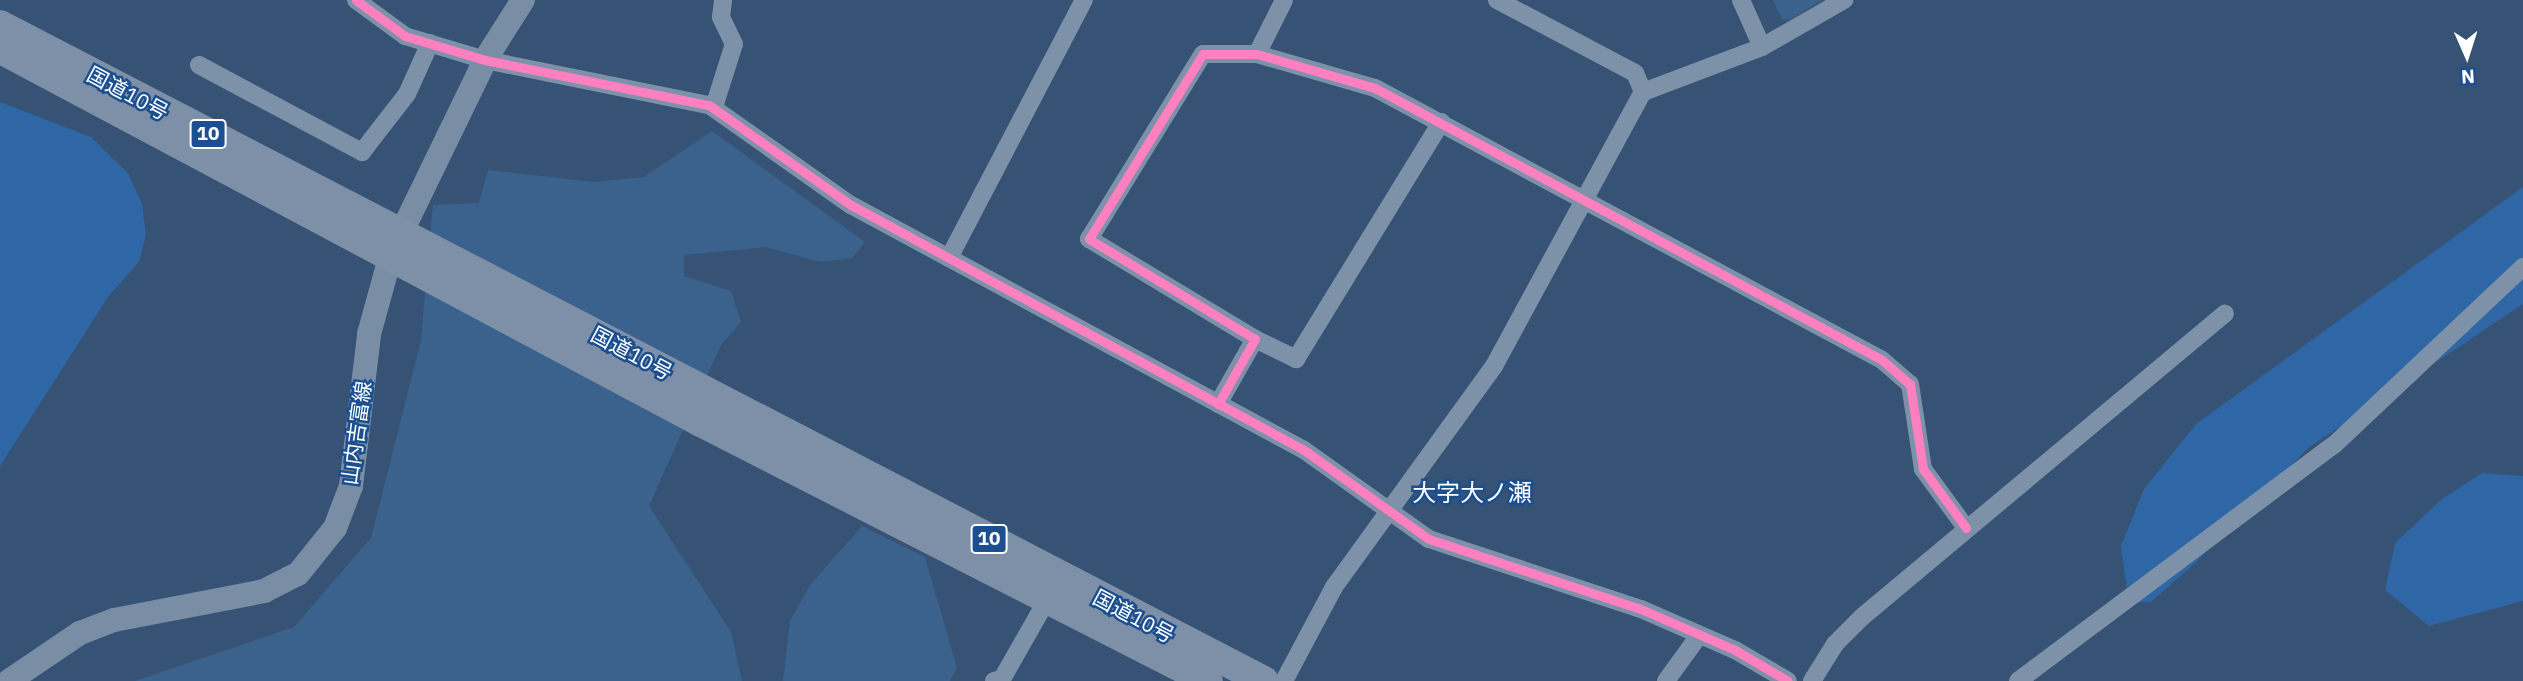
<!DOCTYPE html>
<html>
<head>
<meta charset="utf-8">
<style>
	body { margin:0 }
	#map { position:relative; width:2523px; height:681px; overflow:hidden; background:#365274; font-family:"IBM Plex Sans","Noto Sans JP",sans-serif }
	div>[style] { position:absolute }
	.green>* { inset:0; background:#2f66a5 }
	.water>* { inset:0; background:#3b618d }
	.minor>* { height:18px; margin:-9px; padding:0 9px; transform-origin:9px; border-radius:9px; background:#7d92a8 }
	.secondary>* { height:24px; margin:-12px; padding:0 12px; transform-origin:12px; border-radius:12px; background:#798da4 }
	.trunk>* { height:30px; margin:-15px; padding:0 15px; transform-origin:15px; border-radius:15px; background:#7e90a7 }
	.cycleway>* { height:9px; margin:-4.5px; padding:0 4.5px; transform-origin:4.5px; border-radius:4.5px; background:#ff80c0 }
	span { translate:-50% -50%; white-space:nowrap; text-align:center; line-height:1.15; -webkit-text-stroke:5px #1b4f8f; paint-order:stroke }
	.shield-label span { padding:2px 5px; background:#1b4f8f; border:2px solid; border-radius:5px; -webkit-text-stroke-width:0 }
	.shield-label { font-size:19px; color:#fff; font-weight:700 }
	.street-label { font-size:21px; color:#fff }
	.quarter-label { font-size:24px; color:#fff }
	.north { position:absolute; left:2432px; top:21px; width:70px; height:70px; -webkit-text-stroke:5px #1b4f8f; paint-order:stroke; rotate:177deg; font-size:19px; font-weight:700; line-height:28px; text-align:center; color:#fff }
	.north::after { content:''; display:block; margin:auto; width:24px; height:32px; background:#fff; clip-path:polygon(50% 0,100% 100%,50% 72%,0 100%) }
</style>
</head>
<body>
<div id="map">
	<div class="green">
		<i style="clip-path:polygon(0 102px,91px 137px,128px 173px,142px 204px,146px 235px,139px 262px,108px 297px,0 466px)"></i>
		<i style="clip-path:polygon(2523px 187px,2523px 304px,2308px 448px,2194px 564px,2151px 602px,2135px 602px,2127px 590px,2121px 546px,2144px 489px,2196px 424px)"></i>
		<i style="clip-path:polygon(2482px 473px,2523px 476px,2523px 601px,2429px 626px,2385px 590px,2395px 543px,2442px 499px)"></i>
	</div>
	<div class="water">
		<i style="clip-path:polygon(1773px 0,1822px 0,1790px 20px,1782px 19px)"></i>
		<i style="clip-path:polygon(712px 131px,865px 242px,852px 258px,820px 262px,766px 247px,684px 255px,684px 276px,731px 291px,741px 322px,721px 345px,649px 506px,731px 632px,742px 681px,135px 681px,294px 627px,371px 538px,421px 340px,433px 205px,479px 203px,488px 170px,594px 182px,644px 177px)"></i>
		<i style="clip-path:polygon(862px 526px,925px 557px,957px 668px,950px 681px,783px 681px,790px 621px,810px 585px)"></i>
	</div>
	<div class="minor">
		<i style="left:356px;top:0;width:61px;rotate:36.3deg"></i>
		<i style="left:405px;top:36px;width:84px;rotate:16.7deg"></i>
		<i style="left:485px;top:60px;width:228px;rotate:11.4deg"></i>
		<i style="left:709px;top:105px;width:174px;rotate:35.2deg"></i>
		<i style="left:851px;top:205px;width:515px;rotate:28.41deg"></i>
		<i style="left:1304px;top:450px;width:153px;rotate:35.5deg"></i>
		<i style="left:1429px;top:539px;width:223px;rotate:18.3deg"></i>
		<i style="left:1641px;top:609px;width:103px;rotate:23.6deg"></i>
		<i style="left:1735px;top:650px;width:61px;rotate:30.3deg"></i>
		<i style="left:1497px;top:0;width:156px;rotate:27.9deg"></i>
		<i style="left:1635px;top:73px;width:21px;rotate:67deg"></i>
		<i style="left:1741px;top:0;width:51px;rotate:65.9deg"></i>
		<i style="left:1257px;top:54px;width:60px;rotate:-63.4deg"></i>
		<i style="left:199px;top:65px;width:185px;rotate:28.1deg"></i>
		<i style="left:362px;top:152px;width:73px;rotate:-52.2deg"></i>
		<i style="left:407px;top:94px;width:56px;rotate:-65.7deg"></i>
		<i style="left:714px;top:107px;width:66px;rotate:-72.4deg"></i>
		<i style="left:734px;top:44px;width:30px;rotate:-116deg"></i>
		<i style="left:721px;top:17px;width:17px;rotate:-83deg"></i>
		<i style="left:949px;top:258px;width:291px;rotate:-62.4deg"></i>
		<i style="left:1255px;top:339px;width:46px;rotate:26deg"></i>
		<i style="left:1296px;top:359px;width:278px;rotate:-58.5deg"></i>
		<i style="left:1218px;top:404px;width:75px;rotate:-60.4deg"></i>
		<i style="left:1255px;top:339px;width:194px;rotate:-148.9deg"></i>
		<i style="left:1089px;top:239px;width:217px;rotate:-58.4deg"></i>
		<i style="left:1203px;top:54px;width:54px"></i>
		<i style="left:1257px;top:54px;width:123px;rotate:16.1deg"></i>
		<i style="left:1375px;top:88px;width:575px;rotate:28.21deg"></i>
		<i style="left:1882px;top:360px;width:37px;rotate:41deg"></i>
		<i style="left:1910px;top:384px;width:86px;rotate:81.3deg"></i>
		<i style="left:1923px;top:469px;width:73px;rotate:53.9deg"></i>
		<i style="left:994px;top:681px;width:8px;rotate:-14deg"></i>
		<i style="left:1002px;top:679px;width:93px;rotate:-60.4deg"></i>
		<i style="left:1284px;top:681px;width:106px;rotate:-62deg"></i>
		<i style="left:1334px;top:587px;width:273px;rotate:-54.1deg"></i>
		<i style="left:1494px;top:366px;width:312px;rotate:-61.5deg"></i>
		<i style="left:1643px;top:92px;width:127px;rotate:-20.7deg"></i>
		<i style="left:1762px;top:47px;width:95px;rotate:-29.8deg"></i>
		<i style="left:1666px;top:681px;width:54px;rotate:-54deg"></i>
		<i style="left:1812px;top:681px;width:44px;rotate:-58.1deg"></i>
		<i style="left:1835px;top:644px;width:38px;rotate:-45deg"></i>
		<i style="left:1862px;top:617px;width:473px;rotate:-39.9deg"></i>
		<i style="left:2018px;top:681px;width:394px;rotate:-36.8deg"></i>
		<i style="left:2334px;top:445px;width:260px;rotate:-43.3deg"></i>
	</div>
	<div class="secondary">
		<i style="left:9px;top:681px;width:86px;rotate:-34.1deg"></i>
		<i style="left:80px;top:633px;width:36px;rotate:-21deg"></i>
		<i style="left:114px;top:620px;width:153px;rotate:-10.9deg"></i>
		<i style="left:264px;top:591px;width:38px;rotate:-27deg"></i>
		<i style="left:298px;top:574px;width:59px;rotate:-51.2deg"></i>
		<i style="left:335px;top:528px;width:45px;rotate:-69.1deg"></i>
		<i style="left:351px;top:486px;width:153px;rotate:-83.2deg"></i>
		<i style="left:369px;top:334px;width:83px;rotate:-74.6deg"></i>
		<i style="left:391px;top:254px;width:216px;rotate:-64.1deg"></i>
		<i style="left:485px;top:60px;width:71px;rotate:-57.7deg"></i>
	</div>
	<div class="trunk">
		<i style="left:0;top:25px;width:1424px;rotate:27.43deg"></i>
		<i style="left:3px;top:50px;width:791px;rotate:28.06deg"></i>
		<i style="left:701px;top:422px;width:569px;rotate:27.06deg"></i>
	</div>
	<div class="cycleway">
		<i style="left:356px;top:0;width:61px;rotate:36.3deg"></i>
		<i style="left:405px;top:36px;width:84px;rotate:16.7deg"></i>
		<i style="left:485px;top:60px;width:228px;rotate:11.4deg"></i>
		<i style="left:709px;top:105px;width:174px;rotate:35.2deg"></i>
		<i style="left:851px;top:205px;width:515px;rotate:28.41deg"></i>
		<i style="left:1304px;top:450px;width:153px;rotate:35.5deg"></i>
		<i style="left:1429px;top:539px;width:223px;rotate:18.3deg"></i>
		<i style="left:1641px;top:609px;width:103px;rotate:23.6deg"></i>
		<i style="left:1735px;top:650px;width:61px;rotate:30.3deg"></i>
		<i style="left:1218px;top:404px;width:75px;rotate:-60.4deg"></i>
		<i style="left:1255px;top:339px;width:194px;rotate:-148.9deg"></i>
		<i style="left:1089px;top:239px;width:217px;rotate:-58.4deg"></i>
		<i style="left:1203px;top:54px;width:54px"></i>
		<i style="left:1257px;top:54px;width:123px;rotate:16.1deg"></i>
		<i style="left:1375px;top:88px;width:575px;rotate:28.21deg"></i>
		<i style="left:1882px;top:360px;width:37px;rotate:41deg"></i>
		<i style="left:1910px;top:384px;width:86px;rotate:81.3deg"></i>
		<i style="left:1923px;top:469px;width:73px;rotate:53.9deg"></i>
	</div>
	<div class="shield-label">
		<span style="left:208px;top:134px">10</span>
		<span style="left:989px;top:539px">10</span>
	</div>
	<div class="street-label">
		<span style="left:128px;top:93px;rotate:28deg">国道10号</span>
		<span style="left:632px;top:353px;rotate:28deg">国道10号</span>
		<span style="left:356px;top:433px;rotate:-82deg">山内吉富線</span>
		<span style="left:1134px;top:616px;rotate:28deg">国道10号</span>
	</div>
	<div class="quarter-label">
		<span style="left:1472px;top:493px">大字大ノ瀬</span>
	</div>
	<div class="north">N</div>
</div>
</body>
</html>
